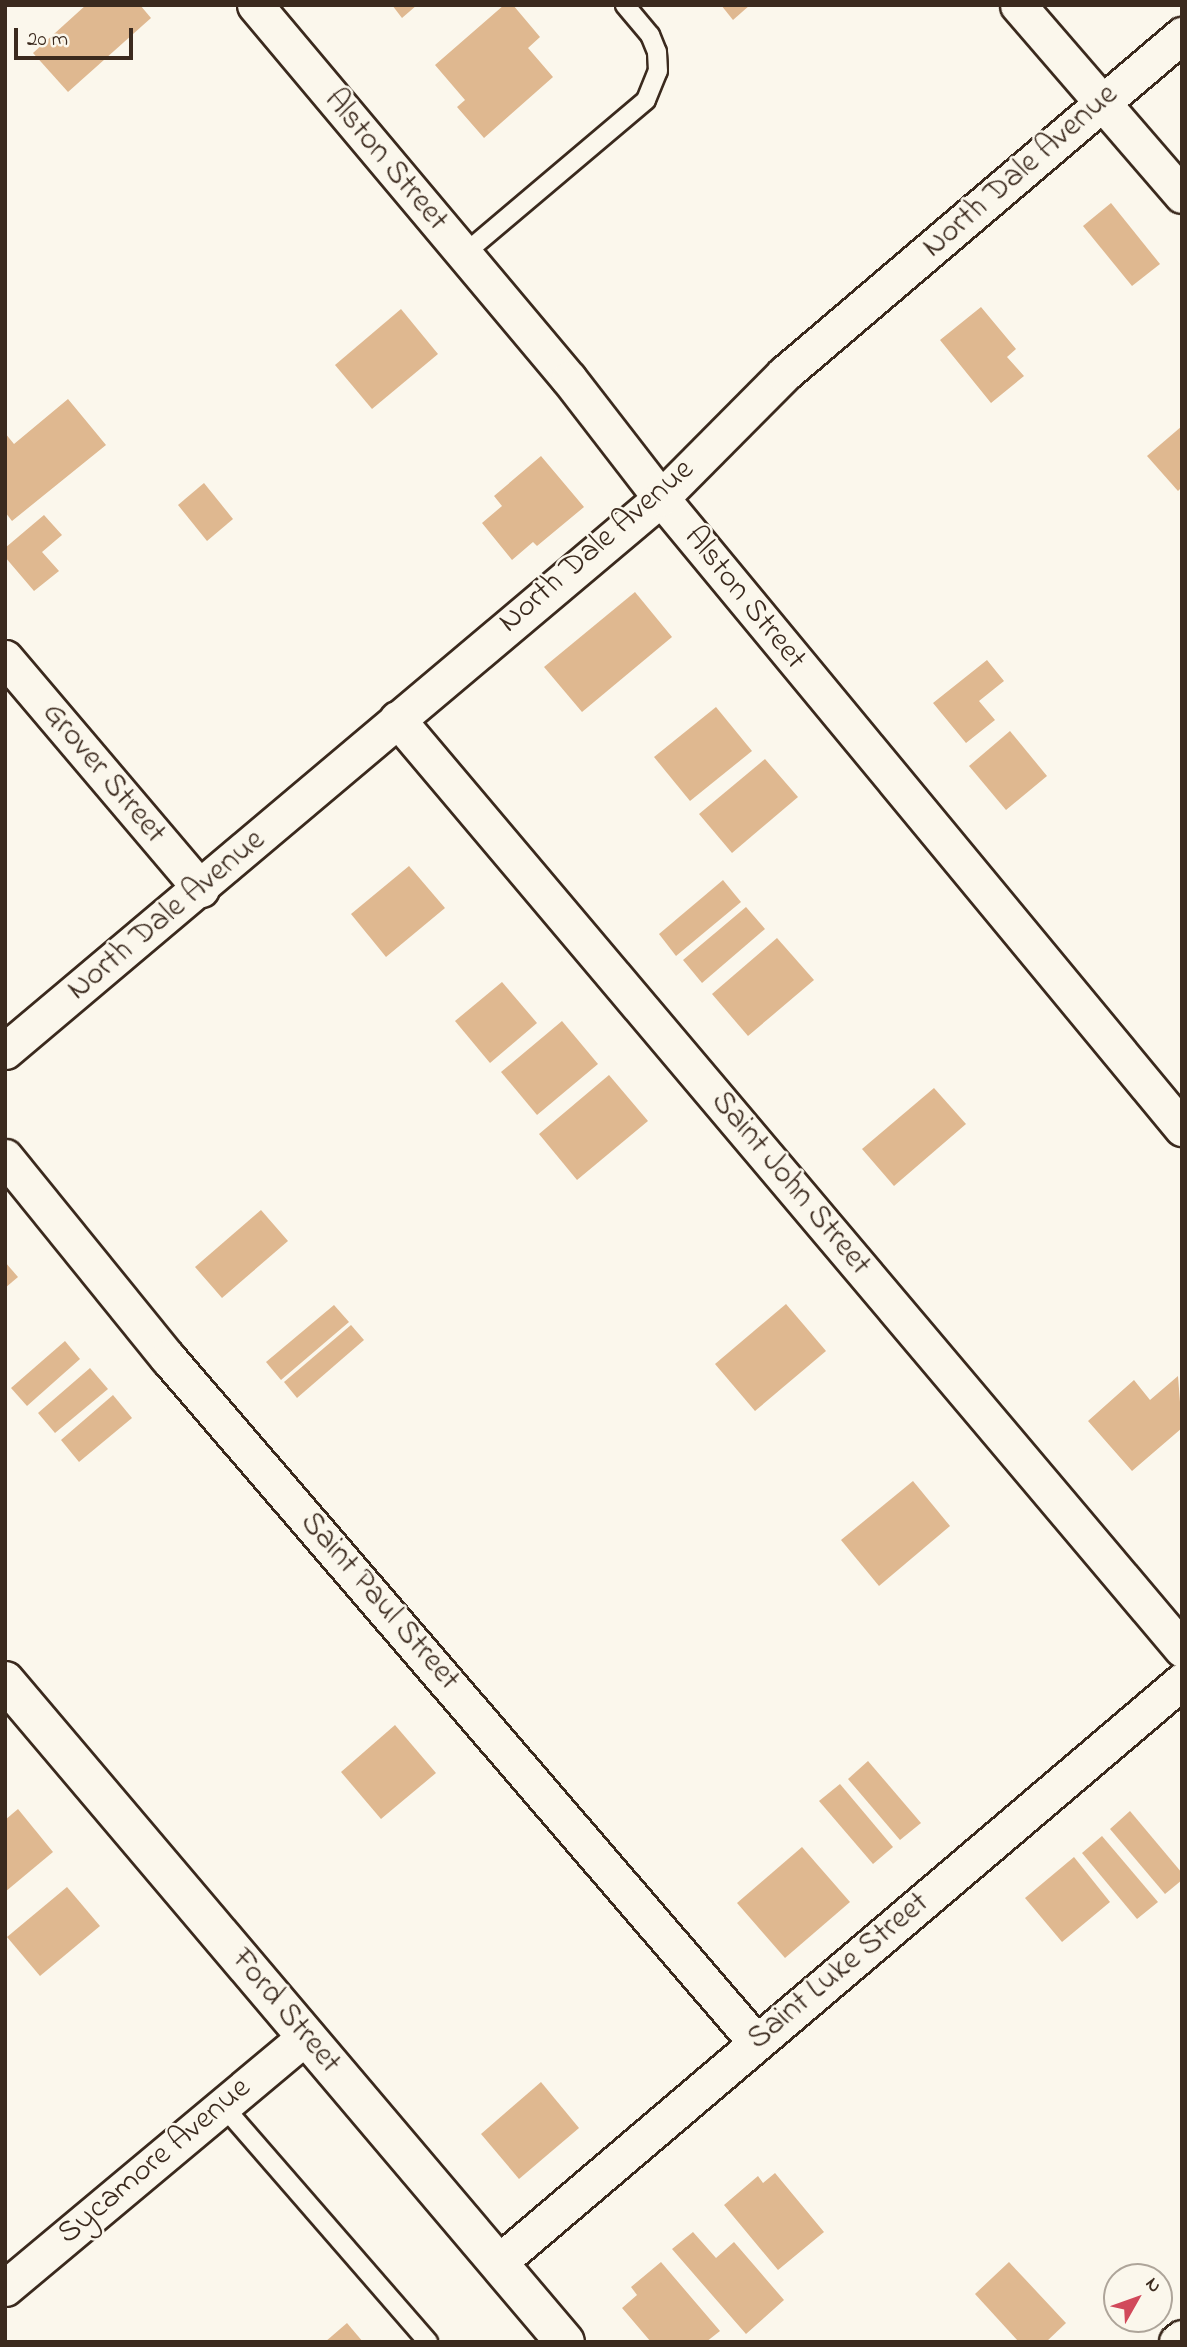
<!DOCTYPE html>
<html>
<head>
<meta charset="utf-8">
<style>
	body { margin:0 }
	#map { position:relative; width:1187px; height:2347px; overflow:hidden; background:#fbf7ec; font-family:"Indie Flower",sans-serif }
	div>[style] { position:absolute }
	.building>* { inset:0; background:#dfb890 }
	.roads { filter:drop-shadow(2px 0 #3b2a1e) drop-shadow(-2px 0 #3b2a1e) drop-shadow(0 2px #3b2a1e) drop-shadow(0 -2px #3b2a1e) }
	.lane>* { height:18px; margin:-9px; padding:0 9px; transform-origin:9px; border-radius:9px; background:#fbf7ec }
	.street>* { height:35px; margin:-17.5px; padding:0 17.5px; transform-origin:17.5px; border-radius:17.5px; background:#fbf7ec }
	.secondary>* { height:38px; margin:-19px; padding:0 19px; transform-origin:19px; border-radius:19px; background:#fbf7ec }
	span { translate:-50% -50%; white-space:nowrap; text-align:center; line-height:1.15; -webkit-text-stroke:5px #fbf7ec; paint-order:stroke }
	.street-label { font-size:32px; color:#3b2a1e }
	.frame { position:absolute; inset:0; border:7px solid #3b2a1e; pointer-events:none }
	.north { position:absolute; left:1103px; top:2263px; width:70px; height:70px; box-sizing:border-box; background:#fbf7ec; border:2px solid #aea59a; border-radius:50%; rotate:50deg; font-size:19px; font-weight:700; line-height:28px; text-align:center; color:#3b2a1e }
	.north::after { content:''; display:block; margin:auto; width:24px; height:32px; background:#d1495b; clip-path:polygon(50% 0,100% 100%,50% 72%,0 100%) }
	.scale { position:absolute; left:14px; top:28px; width:119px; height:32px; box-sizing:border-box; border:4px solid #3b2a1e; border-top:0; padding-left:9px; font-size:21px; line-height:24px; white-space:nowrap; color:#3b2a1e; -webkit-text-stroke:5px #fbf7ec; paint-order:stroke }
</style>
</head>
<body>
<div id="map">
	<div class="building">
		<i style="clip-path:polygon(86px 5px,140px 5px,151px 18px,68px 92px,33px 53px)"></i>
		<i style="clip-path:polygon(392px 5px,417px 5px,402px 18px)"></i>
		<i style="clip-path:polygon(504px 5px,513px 5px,540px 37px,528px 48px,553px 77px,484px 138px,457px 107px,465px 100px,435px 65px)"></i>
		<i style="clip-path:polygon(721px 5px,750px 5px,733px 20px)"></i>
		<i style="clip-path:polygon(1111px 203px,1160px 264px,1132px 286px,1083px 226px)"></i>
		<i style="clip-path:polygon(981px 307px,1016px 349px,1007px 357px,1024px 376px,991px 403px,940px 340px)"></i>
		<i style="clip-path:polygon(401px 309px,438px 354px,372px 409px,335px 365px)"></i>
		<i style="clip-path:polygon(68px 399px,106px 445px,12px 521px,5px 512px,5px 433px,14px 444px)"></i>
		<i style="clip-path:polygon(1182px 426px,1182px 487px,1178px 491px,1147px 456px)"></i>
		<i style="clip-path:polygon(541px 456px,584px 507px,537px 546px,533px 542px,512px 560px,482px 523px,502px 506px,494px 496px)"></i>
		<i style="clip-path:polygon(204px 483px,233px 519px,207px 541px,178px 505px)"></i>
		<i style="clip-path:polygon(44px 515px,62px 535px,42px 552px,59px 571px,34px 591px,5px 557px,5px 548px)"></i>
		<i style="clip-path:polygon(635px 592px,672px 637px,582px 712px,544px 667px)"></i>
		<i style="clip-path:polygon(987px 660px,1004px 681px,979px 701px,995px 720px,966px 743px,933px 703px)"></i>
		<i style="clip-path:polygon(716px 707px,752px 751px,690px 801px,654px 757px)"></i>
		<i style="clip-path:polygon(1010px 731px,1047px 776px,1006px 810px,969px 766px)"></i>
		<i style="clip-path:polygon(765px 759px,798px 797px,732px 853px,699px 814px)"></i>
		<i style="clip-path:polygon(409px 866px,445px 908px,386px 957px,351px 914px)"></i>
		<i style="clip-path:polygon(723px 880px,741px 902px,676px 956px,659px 934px)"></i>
		<i style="clip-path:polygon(746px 907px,765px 929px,702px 983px,683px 960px)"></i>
		<i style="clip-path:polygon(777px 938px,814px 980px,748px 1036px,712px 994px)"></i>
		<i style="clip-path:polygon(502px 982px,537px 1023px,490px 1063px,455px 1021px)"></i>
		<i style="clip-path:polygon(562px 1021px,598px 1064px,537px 1115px,501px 1072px)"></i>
		<i style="clip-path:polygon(609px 1075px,648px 1121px,577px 1180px,539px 1134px)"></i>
		<i style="clip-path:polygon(934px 1088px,966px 1124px,894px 1186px,862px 1149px)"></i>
		<i style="clip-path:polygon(261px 1210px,288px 1241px,222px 1298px,195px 1267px)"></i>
		<i style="clip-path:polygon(5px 1262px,18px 1277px,5px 1288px)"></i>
		<i style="clip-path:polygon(786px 1304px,826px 1351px,755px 1411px,715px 1364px)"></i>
		<i style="clip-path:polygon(334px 1305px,349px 1322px,281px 1380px,266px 1362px)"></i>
		<i style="clip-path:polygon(351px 1325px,364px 1340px,297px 1398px,284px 1382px)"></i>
		<i style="clip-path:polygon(65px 1341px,80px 1359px,27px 1406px,11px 1388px)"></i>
		<i style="clip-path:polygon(90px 1368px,108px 1389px,55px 1433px,38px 1413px)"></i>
		<i style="clip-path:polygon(1178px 1376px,1182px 1428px,1132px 1471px,1088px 1421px,1134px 1380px,1150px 1400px)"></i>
		<i style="clip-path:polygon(113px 1395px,132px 1418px,79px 1462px,61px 1440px)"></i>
		<i style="clip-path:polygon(913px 1481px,950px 1526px,879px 1586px,841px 1540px)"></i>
		<i style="clip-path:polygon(395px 1725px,436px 1773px,381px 1819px,341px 1772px)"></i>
		<i style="clip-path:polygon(868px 1761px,921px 1823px,900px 1840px,848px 1779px)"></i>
		<i style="clip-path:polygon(840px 1784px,893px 1847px,873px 1864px,819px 1801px)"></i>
		<i style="clip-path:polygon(18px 1809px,53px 1852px,5px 1892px,5px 1820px)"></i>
		<i style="clip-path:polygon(1130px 1811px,1182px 1873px,1182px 1880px,1165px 1894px,1110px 1829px)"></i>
		<i style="clip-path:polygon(1102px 1836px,1158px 1902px,1137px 1919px,1082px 1853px)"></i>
		<i style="clip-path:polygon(802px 1847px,850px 1902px,785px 1958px,737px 1903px)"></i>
		<i style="clip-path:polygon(1074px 1857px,1110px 1902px,1062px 1942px,1025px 1898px)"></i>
		<i style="clip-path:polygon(67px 1887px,100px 1926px,40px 1976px,7px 1937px)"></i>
		<i style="clip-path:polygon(541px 2082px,579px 2128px,519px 2179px,481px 2134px)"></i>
		<i style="clip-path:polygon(775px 2173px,824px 2232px,778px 2270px,724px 2205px,758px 2176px,763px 2183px)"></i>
		<i style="clip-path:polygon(693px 2232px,716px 2258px,734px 2242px,784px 2300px,746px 2334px,672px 2249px)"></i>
		<i style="clip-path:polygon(661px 2262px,720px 2331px,706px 2342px,651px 2342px,622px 2308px,637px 2295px,631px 2287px)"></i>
		<i style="clip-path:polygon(1009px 2262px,1066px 2323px,1046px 2342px,1019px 2342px,975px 2294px)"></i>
		<i style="clip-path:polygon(347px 2323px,363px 2342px,325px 2342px)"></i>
	</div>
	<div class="roads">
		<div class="lane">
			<i style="left:464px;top:254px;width:238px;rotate:-40.2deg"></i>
			<i style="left:646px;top:100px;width:31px;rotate:-68deg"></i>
			<i style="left:658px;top:71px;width:19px;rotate:-93deg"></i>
			<i style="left:657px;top:52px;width:18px;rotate:-112deg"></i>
			<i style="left:650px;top:35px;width:39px;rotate:-130deg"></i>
			<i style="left:223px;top:2106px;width:313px;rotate:49deg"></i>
		</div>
		<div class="street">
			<i style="left:255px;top:5px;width:488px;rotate:50deg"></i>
			<i style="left:569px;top:379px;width:150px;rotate:52.3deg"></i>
			<i style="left:661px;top:498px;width:818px;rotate:50.41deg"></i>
			<i style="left:1018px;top:5px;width:251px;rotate:49.2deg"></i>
			<i style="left:5px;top:658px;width:303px;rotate:49.7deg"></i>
			<i style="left:397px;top:719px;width:1217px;rotate:49.83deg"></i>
			<i style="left:5px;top:1051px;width:858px;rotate:-40.13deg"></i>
			<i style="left:661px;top:498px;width:175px;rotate:-45.2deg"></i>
			<i style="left:784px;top:374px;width:523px;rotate:-40.42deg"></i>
			<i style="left:5px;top:1157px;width:259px;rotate:51deg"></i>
			<i style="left:168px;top:1358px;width:902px;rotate:49.32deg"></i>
			<i style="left:498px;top:2263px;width:898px;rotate:-40.39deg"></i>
			<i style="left:5px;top:2288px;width:393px;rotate:-39.9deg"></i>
			<i style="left:1177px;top:2342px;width:6px;rotate:-39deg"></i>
		</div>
		<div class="secondary">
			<i style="left:5px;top:1681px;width:866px;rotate:49.73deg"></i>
		</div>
	</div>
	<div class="street-label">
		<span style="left:385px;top:161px;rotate:50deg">Alston Street</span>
		<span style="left:1021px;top:172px;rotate:-41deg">North Dale Avenue</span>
		<span style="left:597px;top:547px;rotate:-41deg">North Dale Avenue</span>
		<span style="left:744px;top:599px;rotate:51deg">Alston Street</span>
		<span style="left:103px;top:774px;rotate:50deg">Grover Street</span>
		<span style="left:167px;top:916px;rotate:-40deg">North Dale Avenue</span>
		<span style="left:790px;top:1184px;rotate:50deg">Saint John Street</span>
		<span style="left:379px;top:1602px;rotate:49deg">Saint Paul Street</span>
		<span style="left:839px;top:1972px;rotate:-40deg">Saint Luke Street</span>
		<span style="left:285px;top:2012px;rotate:50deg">Ford Street</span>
		<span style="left:155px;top:2162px;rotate:-40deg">Sycamore Avenue</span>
	</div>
	<div class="frame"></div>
	<div class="north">N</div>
	<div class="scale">20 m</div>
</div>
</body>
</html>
